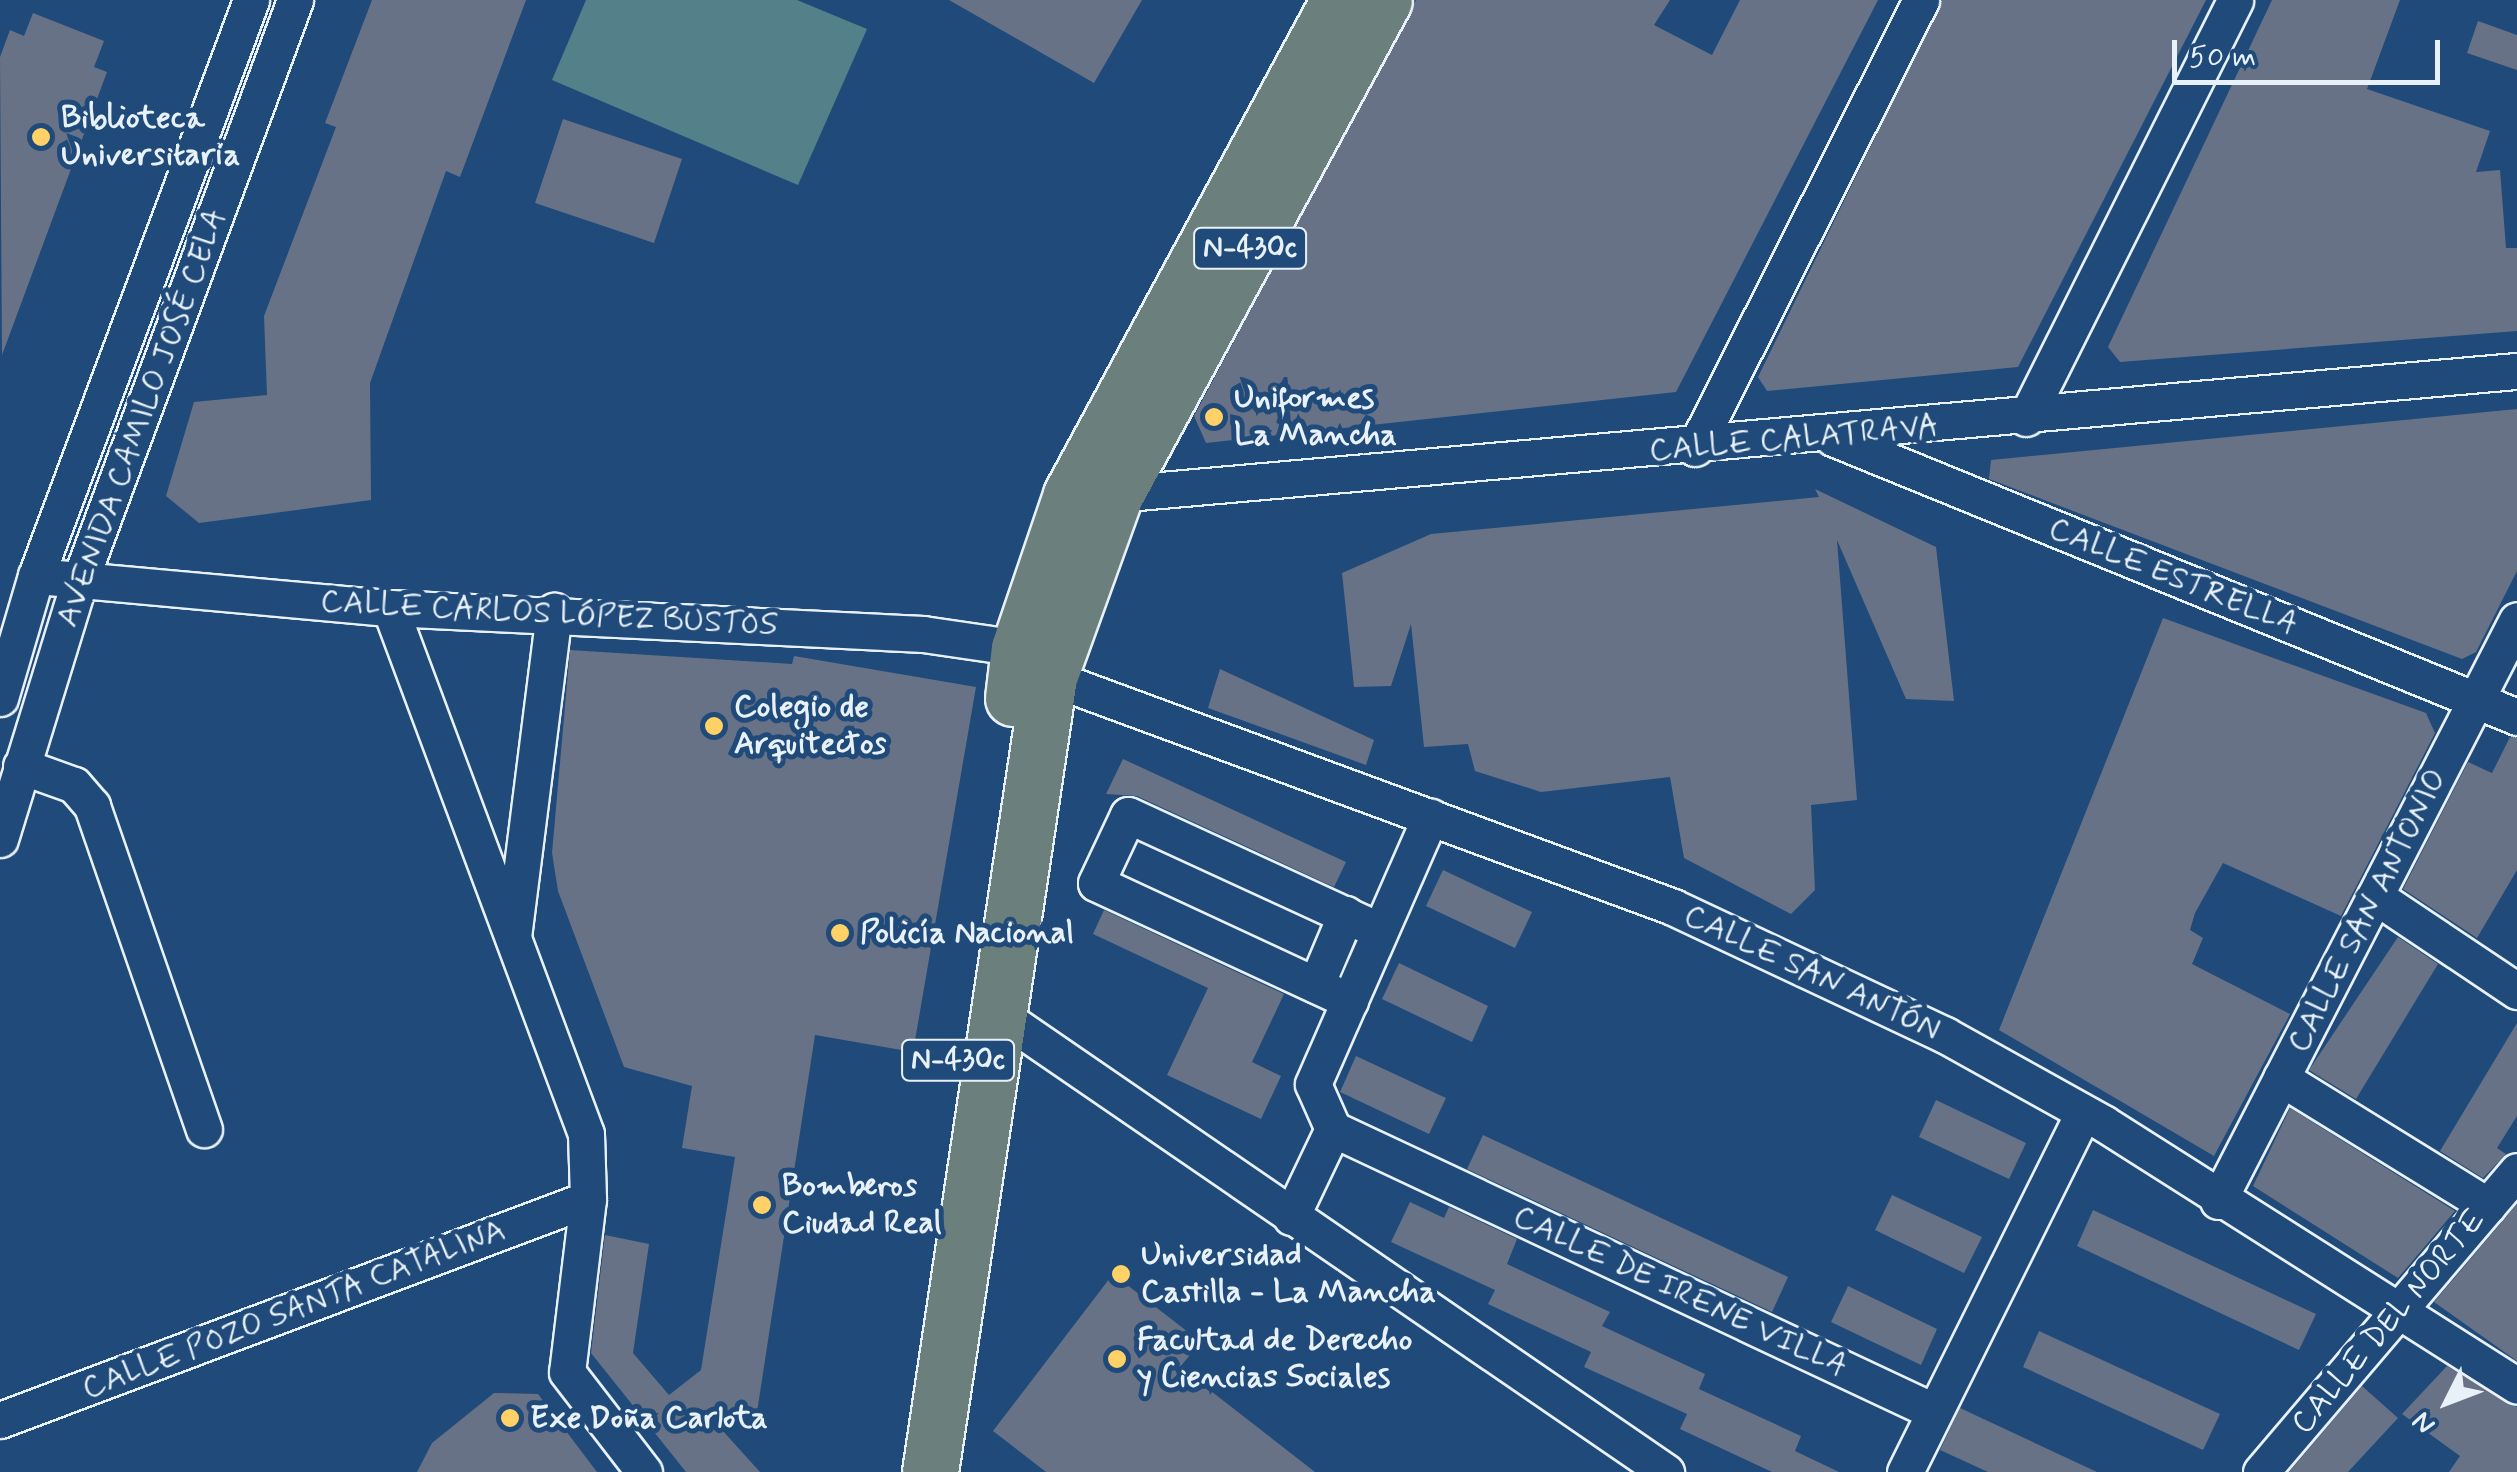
<!DOCTYPE html>
<html>
<head>
<meta charset="utf-8">
<style>
	body { margin:0 }
	#map { position:relative; width:2517px; height:1472px; overflow:hidden; background:#1f4a7a; font-family:Mynerve,sans-serif }
	div>[style] { position:absolute }
	.green>* { inset:0; background:#548189 }
	.building>* { inset:0; background:#677287 }
	.roads { filter:drop-shadow(2px 0 #e8f1f8) drop-shadow(-2px 0 #e8f1f8) drop-shadow(0 2px #e8f1f8) drop-shadow(0 -2px #e8f1f8) }
	.street>* { height:35px; margin:-17.5px; padding:0 17.5px; transform-origin:17.5px; border-radius:17.5px; background:#1f4a7a }
	.highway>* { height:55px; margin:-27.5px; padding:0 27.5px; transform-origin:27.5px; border-radius:27.5px; background:#6b7f7c }
	.dots>* { width:28px; height:28px; translate:-50% -50%; box-sizing:border-box; border:5px solid #1f4a7a; border-radius:50% }
	span { translate:-50% -50%; white-space:nowrap; text-align:center; line-height:1.15; -webkit-text-stroke:10px #1f4a7a; paint-order:stroke }
	.shield-label span { padding:2px 8px; background:#1f4a7a; border:2px solid; border-radius:8px; -webkit-text-stroke-width:0 }
	.shield-label { font-size:30px; color:#e8f1f8; font-weight:700 }
	.poi-label { font-size:32px; color:#e8f1f8; font-weight:700 }
	.left { translate:0 -50%; text-align:left }
	.street-label { font-size:32px; color:#e8f1f8 }
	.north { position:absolute; left:2397px; top:1352px; width:100px; height:100px; -webkit-text-stroke:8px #1f4a7a; paint-order:stroke; rotate:228deg; font-size:28px; font-weight:700; line-height:40px; text-align:center; color:#e8f1f8 }
	.north::after { content:''; display:block; margin:auto; width:35px; height:45px; background:#e8f1f8; clip-path:polygon(50% 0,100% 100%,50% 72%,0 100%) }
	.scale { position:absolute; left:2172px; top:40px; width:268px; height:45px; box-sizing:border-box; border:5px solid #e8f1f8; border-top:0; padding-left:12px; font-size:30px; line-height:35px; white-space:nowrap; color:#e8f1f8; -webkit-text-stroke:8px #1f4a7a; paint-order:stroke }
</style>
</head>
<body>
<div id="map">
	<div class="green">
		<i style="clip-path:polygon(586px 0,797px 0,867px 29px,798px 185px,552px 80px)"></i>
	</div>
	<div class="building">
		<i style="clip-path:polygon(372px 0,526px 0,460px 177px,446px 171px,370px 383px,371px 500px,199px 523px,166px 496px,194px 402px,267px 395px,264px 316px,336px 127px,325px 123px)"></i>
		<i style="clip-path:polygon(949px 0,1142px 0,1094px 83px)"></i>
		<i style="clip-path:polygon(1416px 0,1670px 0,1654px 25px,1712px 55px,1740px 0,1878px 0,1676px 392px,1206px 443px,1194px 416px)"></i>
		<i style="clip-path:polygon(1942px 0,2206px 0,2018px 367px,1767px 391px,1758px 377px)"></i>
		<i style="clip-path:polygon(2272px 0,2400px 0,2367px 89px,2490px 131px,2476px 172px,2500px 170px,2506px 248px,2517px 248px,2517px 331px,2120px 362px,2108px 347px)"></i>
		<i style="clip-path:polygon(33px 13px,104px 41px,94px 67px,107px 72px,2px 355px,0 57px,10px 30px,24px 36px)"></i>
		<i style="clip-path:polygon(2478px 21px,2517px 35px,2517px 70px,2467px 53px)"></i>
		<i style="clip-path:polygon(563px 119px,682px 159px,654px 243px,535px 203px)"></i>
		<i style="clip-path:polygon(2517px 409px,2517px 571px,2476px 652px,2462px 659px,1989px 479px,1991px 460px)"></i>
		<i style="clip-path:polygon(1815px 489px,1936px 547px,1954px 701px,1906px 699px,1837px 540px,1857px 800px,1811px 805px,1815px 890px,1791px 914px,1684px 858px,1670px 777px,1541px 792px,1475px 771px,1468px 744px,1424px 747px,1411px 624px,1391px 686px,1354px 687px,1342px 573px,1431px 534px,1819px 497px)"></i>
		<i style="clip-path:polygon(2163px 618px,2426px 713px,2435px 733px,2341px 916px,2223px 863px,2195px 913px,2190px 930px,2203px 938px,2192px 964px,2290px 1014px,2214px 1156px,1999px 1030px)"></i>
		<i style="clip-path:polygon(570px 650px,792px 664px,794px 656px,976px 687px,913px 1052px,815px 1035px,757px 1412px,704px 1410px,760px 1472px,686px 1472px,591px 1353px,605px 1235px,649px 1244px,633px 1353px,669px 1395px,701px 1370px,735px 1157px,682px 1148px,692px 1086px,624px 1067px,558px 891px,552px 853px)"></i>
		<i style="clip-path:polygon(1220px 669px,1374px 740px,1366px 765px,1208px 708px)"></i>
		<i style="clip-path:polygon(2510px 737px,2517px 738px,2517px 870px,2477px 938px,2403px 889px,2468px 762px,2492px 773px)"></i>
		<i style="clip-path:polygon(1123px 759px,1346px 862px,1334px 887px,1137px 796px,1106px 794px)"></i>
		<i style="clip-path:polygon(1443px 870px,1532px 912px,1515px 948px,1426px 906px)"></i>
		<i style="clip-path:polygon(1104px 910px,1284px 994px,1252px 1062px,1281px 1076px,1261px 1119px,1167px 1075px,1208px 988px,1093px 934px)"></i>
		<i style="clip-path:polygon(2398px 937px,2438px 964px,2356px 1099px,2309px 1070px)"></i>
		<i style="clip-path:polygon(1399px 963px,1488px 1006px,1472px 1042px,1382px 999px)"></i>
		<i style="clip-path:polygon(2517px 1023px,2517px 1116px,2497px 1148px,2506px 1154px,2483px 1178px,2440px 1151px)"></i>
		<i style="clip-path:polygon(1356px 1056px,1446px 1098px,1429px 1134px,1340px 1092px)"></i>
		<i style="clip-path:polygon(1936px 1100px,2026px 1143px,2009px 1179px,1919px 1137px)"></i>
		<i style="clip-path:polygon(2290px 1108px,2455px 1211px,2398px 1278px,2253px 1186px)"></i>
		<i style="clip-path:polygon(1483px 1135px,1788px 1277px,1772px 1312px,1467px 1169px)"></i>
		<i style="clip-path:polygon(1892px 1195px,1982px 1237px,1964px 1273px,1875px 1230px)"></i>
		<i style="clip-path:polygon(1410px 1202px,1444px 1218px,1449px 1207px,1517px 1239px,1507px 1264px,1610px 1312px,1602px 1326px,1705px 1374px,1699px 1389px,1801px 1436px,1795px 1451px,1839px 1472px,1772px 1472px,1680px 1429px,1687px 1414px,1584px 1367px,1591px 1352px,1488px 1304px,1495px 1290px,1391px 1242px)"></i>
		<i style="clip-path:polygon(2517px 1204px,2517px 1361px,2434px 1302px)"></i>
		<i style="clip-path:polygon(2093px 1210px,2316px 1314px,2299px 1350px,2077px 1246px)"></i>
		<i style="clip-path:polygon(1113px 1274px,1201px 1342px,1180px 1367px,1315px 1472px,1046px 1472px,993px 1431px)"></i>
		<i style="clip-path:polygon(1848px 1286px,1937px 1329px,1921px 1365px,1831px 1322px)"></i>
		<i style="clip-path:polygon(2039px 1331px,2220px 1414px,2203px 1450px,2023px 1367px)"></i>
		<i style="clip-path:polygon(2447px 1366px,2517px 1407px,2517px 1472px,2449px 1472px,2460px 1456px,2402px 1414px)"></i>
		<i style="clip-path:polygon(2362px 1386px,2398px 1418px,2348px 1472px,2289px 1472px)"></i>
		<i style="clip-path:polygon(494px 1393px,538px 1394px,597px 1472px,417px 1472px,432px 1443px)"></i>
		<i style="clip-path:polygon(1960px 1408px,2097px 1472px,1988px 1472px,1940px 1450px)"></i>
	</div>
	<div class="roads">
		<div class="street">
			<i style="left:2026px;top:418px;width:467px;rotate:-63.4deg"></i>
			<i style="left:1833px;top:438px;width:739px;rotate:22.19deg"></i>
			<i style="left:1695px;top:448px;width:502px;rotate:-63.23deg"></i>
			<i style="left:1104px;top:495px;width:1418px;rotate:-5.02deg"></i>
			<i style="left:36px;top:576px;width:355px;rotate:5.2deg"></i>
			<i style="left:390px;top:608px;width:534px;rotate:2.79deg"></i>
			<i style="left:923px;top:634px;width:97px;rotate:8.3deg"></i>
			<i style="left:1019px;top:648px;width:42px;rotate:44deg"></i>
			<i style="left:1049px;top:677px;width:665px;rotate:20.23deg"></i>
			<i style="left:1673px;top:907px;width:301px;rotate:25.2deg"></i>
			<i style="left:1945px;top:1035px;width:181px;rotate:29.1deg"></i>
			<i style="left:2103px;top:1123px;width:490px;rotate:32.4deg"></i>
			<i style="left:390px;top:608px;width:561px;rotate:69.56deg"></i>
			<i style="left:586px;top:1134px;width:65px;rotate:88.2deg"></i>
			<i style="left:588px;top:1199px;width:174px;rotate:96.9deg"></i>
			<i style="left:567px;top:1372px;width:126px;rotate:52.4deg"></i>
			<i style="left:0;top:698px;width:127px;rotate:-73.6deg"></i>
			<i style="left:36px;top:576px;width:615px;rotate:-69.53deg"></i>
			<i style="left:21px;top:766px;width:56px;rotate:19.7deg"></i>
			<i style="left:74px;top:785px;width:28px;rotate:49deg"></i>
			<i style="left:92px;top:806px;width:342px;rotate:70.9deg"></i>
			<i style="left:0;top:839px;width:268px;rotate:-72.9deg"></i>
			<i style="left:79px;top:583px;width:622px;rotate:-69.67deg"></i>
			<i style="left:2375px;top:896px;width:171px;rotate:33.8deg"></i>
			<i style="left:513px;top:937px;width:329px;rotate:-82.8deg"></i>
			<i style="left:1316px;top:985px;width:77px;rotate:-67.1deg"></i>
			<i style="left:1350px;top:1001px;width:280px;rotate:-155.1deg"></i>
			<i style="left:1096px;top:883px;width:75px;rotate:-64.8deg"></i>
			<i style="left:1128px;top:815px;width:277px;rotate:24.7deg"></i>
			<i style="left:1000px;top:1015px;width:808px;rotate:34.46deg"></i>
			<i style="left:2281px;top:1078px;width:243px;rotate:31.7deg"></i>
			<i style="left:1333px;top:1129px;width:661px;rotate:25.17deg"></i>
			<i style="left:2218px;top:1201px;width:653px;rotate:-62.77deg"></i>
			<i style="left:1291px;top:1217px;width:98px;rotate:-64.5deg"></i>
			<i style="left:1333px;top:1129px;width:49px;rotate:-114deg"></i>
			<i style="left:1313px;top:1084px;width:292px;rotate:-66.3deg"></i>
			<i style="left:0;top:1420px;width:628px;rotate:-20.6deg"></i>
			<i style="left:1905px;top:1472px;width:401px;rotate:-63.6deg"></i>
			<i style="left:2261px;top:1472px;width:395px;rotate:-49.6deg"></i>
		</div>
		<div class="highway">
			<i style="left:1013px;top:698px;width:50px;rotate:-83.2deg"></i>
			<i style="left:1019px;top:648px;width:162px;rotate:-71.2deg"></i>
			<i style="left:1071px;top:495px;width:563px;rotate:-61.57deg"></i>
			<i style="left:930px;top:1472px;width:804px;rotate:-81.49deg"></i>
			<i style="left:1049px;top:677px;width:194px;rotate:-70.1deg"></i>
			<i style="left:1115px;top:495px;width:563px;rotate:-61.48deg"></i>
		</div>
	</div>
	<div class="dots">
		<i style="left:41px;top:137px;background:#ffd166"></i>
		<i style="left:1214px;top:417px;background:#ffd166"></i>
		<i style="left:714px;top:726px;background:#ffd166"></i>
		<i style="left:840px;top:933px;background:#ffd166"></i>
		<i style="left:762px;top:1205px;background:#ffd166"></i>
		<i style="left:1121px;top:1274px;background:#ffd166"></i>
		<i style="left:1117px;top:1359px;background:#ffd166"></i>
		<i style="left:510px;top:1418px;background:#ffd166"></i>
	</div>
	<div class="shield-label">
		<span style="left:1250px;top:248px">N-430c</span>
		<span style="left:958px;top:1060px">N-430c</span>
	</div>
	<div class="poi-label">
		<span class="left" style="left:61px;top:137px">Biblioteca<br>Universitaria</span>
		<span class="left" style="left:1234px;top:417px">Uniformes<br>La Mancha</span>
		<span class="left" style="left:734px;top:726px">Colegio de<br>Arquitectos</span>
		<span class="left" style="left:860px;top:933px">Policía Nacional</span>
		<span class="left" style="left:782px;top:1205px">Bomberos<br>Ciudad Real</span>
		<span class="left" style="left:1141px;top:1274px">Universidad<br>Castilla - La Mancha</span>
		<span class="left" style="left:1137px;top:1359px">Facultad de Derecho<br>y Ciencias Sociales</span>
		<span class="left" style="left:530px;top:1418px">Exe Doña Carlota</span>
	</div>
	<div class="street-label">
		<span style="left:142px;top:418px;rotate:-70deg">AVENIDA CAMILO JOSÉ CELA</span>
		<span style="left:1794px;top:439px;rotate:-5deg">CALLE CALATRAVA</span>
		<span style="left:2173px;top:577px;rotate:22deg">CALLE ESTRELLA</span>
		<span style="left:549px;top:614px;rotate:3deg">CALLE CARLOS LÓPEZ BUSTOS</span>
		<span style="left:2368px;top:911px;rotate:-63deg">CALLE SAN ANTONIO</span>
		<span style="left:1812px;top:973px;rotate:25deg">CALLE SAN ANTÓN</span>
		<span style="left:1680px;top:1292px;rotate:25deg">CALLE DE IRENE VILLA</span>
		<span style="left:294px;top:1310px;rotate:-21deg">CALLE POZO SANTA CATALINA</span>
		<span style="left:2389px;top:1322px;rotate:-50deg">CALLE DEL NORTE</span>
	</div>
	<div class="north">N</div>
	<div class="scale">50 m</div>
</div>
</body>
</html>
